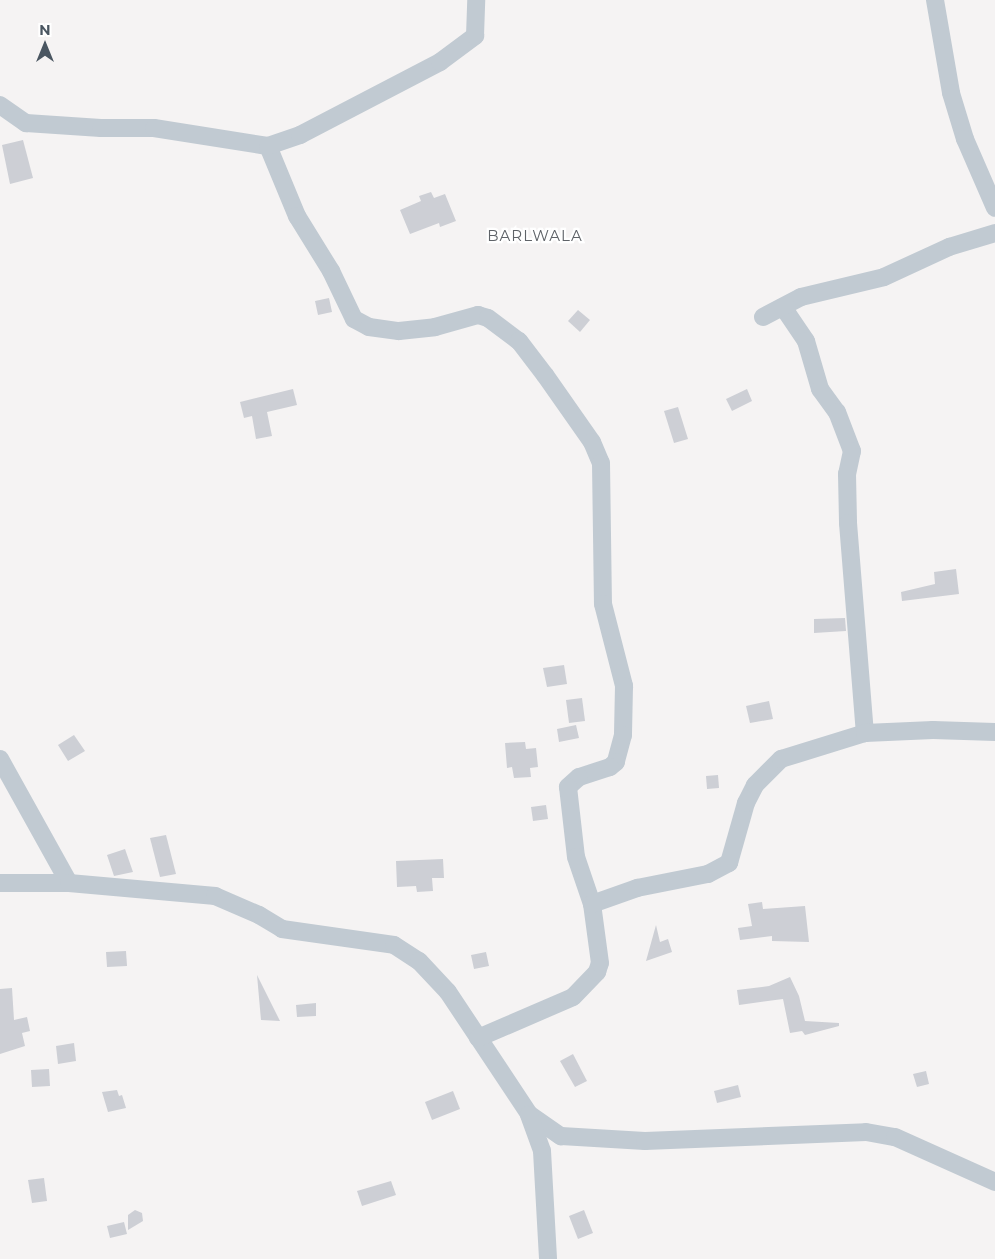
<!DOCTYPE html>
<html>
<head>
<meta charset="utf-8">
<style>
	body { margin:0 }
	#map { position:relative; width:995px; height:1259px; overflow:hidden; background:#f5f3f3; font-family:Montserrat,sans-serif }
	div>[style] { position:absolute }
	.building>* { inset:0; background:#cdcfd5 }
	.street>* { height:18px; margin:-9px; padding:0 9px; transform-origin:9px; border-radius:9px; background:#c1cad2 }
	span { translate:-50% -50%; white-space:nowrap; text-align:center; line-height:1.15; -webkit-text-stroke:4.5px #fff; paint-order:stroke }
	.quarter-label { font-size:15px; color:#5f6368; letter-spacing:1px }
	.north { position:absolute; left:20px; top:20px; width:50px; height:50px; -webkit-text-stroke:4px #fff; paint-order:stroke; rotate:0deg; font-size:14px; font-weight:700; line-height:20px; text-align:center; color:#4a5661 }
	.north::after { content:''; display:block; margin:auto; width:18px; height:22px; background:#4a5661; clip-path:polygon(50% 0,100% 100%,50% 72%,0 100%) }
</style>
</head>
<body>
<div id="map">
	<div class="building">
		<i style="clip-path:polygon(23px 140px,33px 178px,10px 184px,2px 145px)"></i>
		<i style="clip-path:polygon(431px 192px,434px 198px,445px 194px,456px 221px,440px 227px,439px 223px,410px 234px,400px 210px,421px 201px,419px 196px)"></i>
		<i style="clip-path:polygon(329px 298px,332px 312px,318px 315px,315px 301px)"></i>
		<i style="clip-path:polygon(578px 310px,590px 320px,580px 332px,568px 321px)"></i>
		<i style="clip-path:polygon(293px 389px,297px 405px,267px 412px,272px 436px,256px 439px,252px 416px,244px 418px,240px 402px)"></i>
		<i style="clip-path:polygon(747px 389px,752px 401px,732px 411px,726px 399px)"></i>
		<i style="clip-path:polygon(678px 407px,688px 439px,674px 443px,664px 411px)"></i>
		<i style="clip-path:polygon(956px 569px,959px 594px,902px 601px,901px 592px,935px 584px,934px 572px)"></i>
		<i style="clip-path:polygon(845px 618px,846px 631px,814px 633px,814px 619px)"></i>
		<i style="clip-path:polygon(564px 665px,567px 684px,547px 687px,543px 668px)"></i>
		<i style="clip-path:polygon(582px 698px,585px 721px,569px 723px,566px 700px)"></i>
		<i style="clip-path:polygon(769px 701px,773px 719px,750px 723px,746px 706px)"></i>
		<i style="clip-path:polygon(576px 725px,579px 738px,559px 742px,557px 729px)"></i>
		<i style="clip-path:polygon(74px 735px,85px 751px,68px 761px,58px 745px)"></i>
		<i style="clip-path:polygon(525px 742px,526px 749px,536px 748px,538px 767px,530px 768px,531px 777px,514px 778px,512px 767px,507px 768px,505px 743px)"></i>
		<i style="clip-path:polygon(718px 775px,719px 788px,707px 789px,706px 776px)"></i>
		<i style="clip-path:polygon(546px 805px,548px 819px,533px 821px,531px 807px)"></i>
		<i style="clip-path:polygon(166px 835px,176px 874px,160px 877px,150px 838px)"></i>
		<i style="clip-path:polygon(125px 849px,133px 872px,114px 876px,107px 855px)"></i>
		<i style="clip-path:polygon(443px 859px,444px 878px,432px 878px,433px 891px,417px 892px,416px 886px,397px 887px,396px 861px)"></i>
		<i style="clip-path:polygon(762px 902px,763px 909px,805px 906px,809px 942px,772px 941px,772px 936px,740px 940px,738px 928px,752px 926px,748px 904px)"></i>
		<i style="clip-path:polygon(656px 925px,660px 942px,668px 939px,672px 952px,646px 961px)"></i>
		<i style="clip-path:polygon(126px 951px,127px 966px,107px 967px,106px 952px)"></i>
		<i style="clip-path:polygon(486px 952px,489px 966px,474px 969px,471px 955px)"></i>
		<i style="clip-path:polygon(257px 975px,280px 1021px,261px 1020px)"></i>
		<i style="clip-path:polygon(790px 977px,799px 996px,805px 1021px,839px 1023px,839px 1026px,805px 1035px,802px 1031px,790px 1033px,783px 999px,739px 1005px,737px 990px,769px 986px)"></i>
		<i style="clip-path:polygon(12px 988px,14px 1020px,27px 1017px,30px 1031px,22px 1033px,25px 1046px,0 1054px,0 989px)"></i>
		<i style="clip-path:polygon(316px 1003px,316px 1016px,297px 1017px,296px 1005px)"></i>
		<i style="clip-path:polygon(74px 1043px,76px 1061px,58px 1064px,56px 1046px)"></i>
		<i style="clip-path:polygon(573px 1054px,587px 1081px,575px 1087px,560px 1061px)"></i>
		<i style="clip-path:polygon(49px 1069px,50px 1086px,32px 1087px,31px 1070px)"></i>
		<i style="clip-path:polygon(926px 1071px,929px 1084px,917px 1087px,913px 1074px)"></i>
		<i style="clip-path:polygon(738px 1085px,741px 1097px,717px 1103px,714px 1091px)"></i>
		<i style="clip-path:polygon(117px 1090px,119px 1096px,122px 1095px,126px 1108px,108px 1112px,102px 1092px)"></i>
		<i style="clip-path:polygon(453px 1091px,460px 1109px,432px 1120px,425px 1102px)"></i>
		<i style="clip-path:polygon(44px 1178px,47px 1201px,32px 1203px,28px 1180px)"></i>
		<i style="clip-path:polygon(391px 1181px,396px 1195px,362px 1206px,357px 1191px)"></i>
		<i style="clip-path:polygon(135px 1210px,142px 1213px,143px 1221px,128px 1230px,128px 1215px)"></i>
		<i style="clip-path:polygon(584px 1210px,593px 1233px,578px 1239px,569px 1216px)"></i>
		<i style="clip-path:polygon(124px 1222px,127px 1234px,110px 1238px,107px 1226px)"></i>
	</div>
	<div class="street">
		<i style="left:935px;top:0;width:94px;rotate:80.2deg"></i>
		<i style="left:951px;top:93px;width:48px;rotate:73.1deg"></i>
		<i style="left:965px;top:139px;width:75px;rotate:66.5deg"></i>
		<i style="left:0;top:105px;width:32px;rotate:35deg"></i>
		<i style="left:26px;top:123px;width:75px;rotate:3.8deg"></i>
		<i style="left:101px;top:128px;width:53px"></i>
		<i style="left:154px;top:128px;width:115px;rotate:9deg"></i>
		<i style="left:268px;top:146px;width:76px;rotate:67.5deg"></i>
		<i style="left:297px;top:216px;width:65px;rotate:58.3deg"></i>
		<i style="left:331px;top:271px;width:53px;rotate:64.4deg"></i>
		<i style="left:354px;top:319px;width:17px;rotate:28deg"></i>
		<i style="left:369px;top:327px;width:30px;rotate:8deg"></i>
		<i style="left:399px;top:331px;width:36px;rotate:-6deg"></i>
		<i style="left:435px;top:327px;width:45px;rotate:-15.6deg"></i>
		<i style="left:478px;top:315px;width:10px;rotate:17deg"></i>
		<i style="left:488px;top:318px;width:39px;rotate:37deg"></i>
		<i style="left:519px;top:341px;width:43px;rotate:52.6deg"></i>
		<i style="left:545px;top:375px;width:82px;rotate:55deg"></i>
		<i style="left:592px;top:442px;width:23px;rotate:67deg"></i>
		<i style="left:601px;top:463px;width:141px;rotate:89.2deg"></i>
		<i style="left:603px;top:604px;width:85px;rotate:75.6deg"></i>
		<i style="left:624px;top:686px;width:49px;rotate:91.2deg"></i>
		<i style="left:623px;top:735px;width:28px;rotate:105deg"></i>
		<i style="left:616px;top:762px;width:8px;rotate:140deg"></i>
		<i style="left:610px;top:767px;width:33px;rotate:162deg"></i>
		<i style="left:579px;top:777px;width:15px;rotate:138deg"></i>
		<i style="left:568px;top:787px;width:70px;rotate:83.5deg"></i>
		<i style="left:576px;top:857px;width:50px;rotate:71.2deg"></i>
		<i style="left:268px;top:146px;width:34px;rotate:-19deg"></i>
		<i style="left:300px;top:135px;width:158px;rotate:-27.5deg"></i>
		<i style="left:440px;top:62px;width:44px;rotate:-36.6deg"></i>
		<i style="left:475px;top:36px;width:36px;rotate:-88deg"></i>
		<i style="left:783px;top:307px;width:41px;rotate:55.9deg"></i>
		<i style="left:806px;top:341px;width:50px;rotate:73.7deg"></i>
		<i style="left:820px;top:389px;width:29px;rotate:54deg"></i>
		<i style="left:837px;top:412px;width:42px;rotate:69deg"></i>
		<i style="left:852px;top:451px;width:24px;rotate:102deg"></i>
		<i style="left:847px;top:474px;width:49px;rotate:88.8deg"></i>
		<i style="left:848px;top:523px;width:211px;rotate:85.4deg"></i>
		<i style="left:763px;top:317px;width:43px;rotate:-27.8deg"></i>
		<i style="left:801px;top:297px;width:85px;rotate:-13.5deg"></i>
		<i style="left:884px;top:277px;width:72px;rotate:-24.8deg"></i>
		<i style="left:949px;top:247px;width:48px;rotate:-16.9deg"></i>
		<i style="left:0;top:759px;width:142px;rotate:60.9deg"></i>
		<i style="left:0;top:883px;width:69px"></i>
		<i style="left:69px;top:883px;width:147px;rotate:5.1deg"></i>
		<i style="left:215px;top:896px;width:48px;rotate:23.4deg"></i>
		<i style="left:259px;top:915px;width:27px;rotate:31deg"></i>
		<i style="left:282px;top:929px;width:113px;rotate:8.1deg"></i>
		<i style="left:394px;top:945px;width:30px;rotate:33deg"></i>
		<i style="left:419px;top:961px;width:42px;rotate:46.9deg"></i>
		<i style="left:448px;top:992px;width:146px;rotate:56.4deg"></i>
		<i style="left:529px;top:1114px;width:39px;rotate:35deg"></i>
		<i style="left:561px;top:1136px;width:84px;rotate:3.4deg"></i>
		<i style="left:645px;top:1141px;width:221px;rotate:-2.3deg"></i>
		<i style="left:866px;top:1132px;width:29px;rotate:10deg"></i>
		<i style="left:895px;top:1137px;width:110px;rotate:24.2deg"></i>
		<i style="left:478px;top:1038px;width:103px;rotate:-23.3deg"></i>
		<i style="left:573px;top:997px;width:35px;rotate:-46deg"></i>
		<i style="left:597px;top:972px;width:9px;rotate:-72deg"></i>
		<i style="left:600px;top:963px;width:60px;rotate:-97.7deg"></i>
		<i style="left:592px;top:904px;width:48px;rotate:-19.6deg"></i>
		<i style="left:637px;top:888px;width:72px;rotate:-11.2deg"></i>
		<i style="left:708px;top:874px;width:24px;rotate:-28deg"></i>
		<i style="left:729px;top:863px;width:62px;rotate:-74.2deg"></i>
		<i style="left:746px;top:803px;width:20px;rotate:-63deg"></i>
		<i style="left:755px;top:785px;width:37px;rotate:-45deg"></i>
		<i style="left:781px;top:759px;width:88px;rotate:-17.2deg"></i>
		<i style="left:865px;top:733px;width:68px;rotate:-2.5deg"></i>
		<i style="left:933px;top:730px;width:62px;rotate:1.8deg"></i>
		<i style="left:529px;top:1115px;width:38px;rotate:70deg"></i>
		<i style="left:542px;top:1151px;width:108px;rotate:86.8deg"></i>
	</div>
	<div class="quarter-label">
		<span style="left:535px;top:236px">BARLWALA</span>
	</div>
	<div class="north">N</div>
</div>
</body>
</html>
